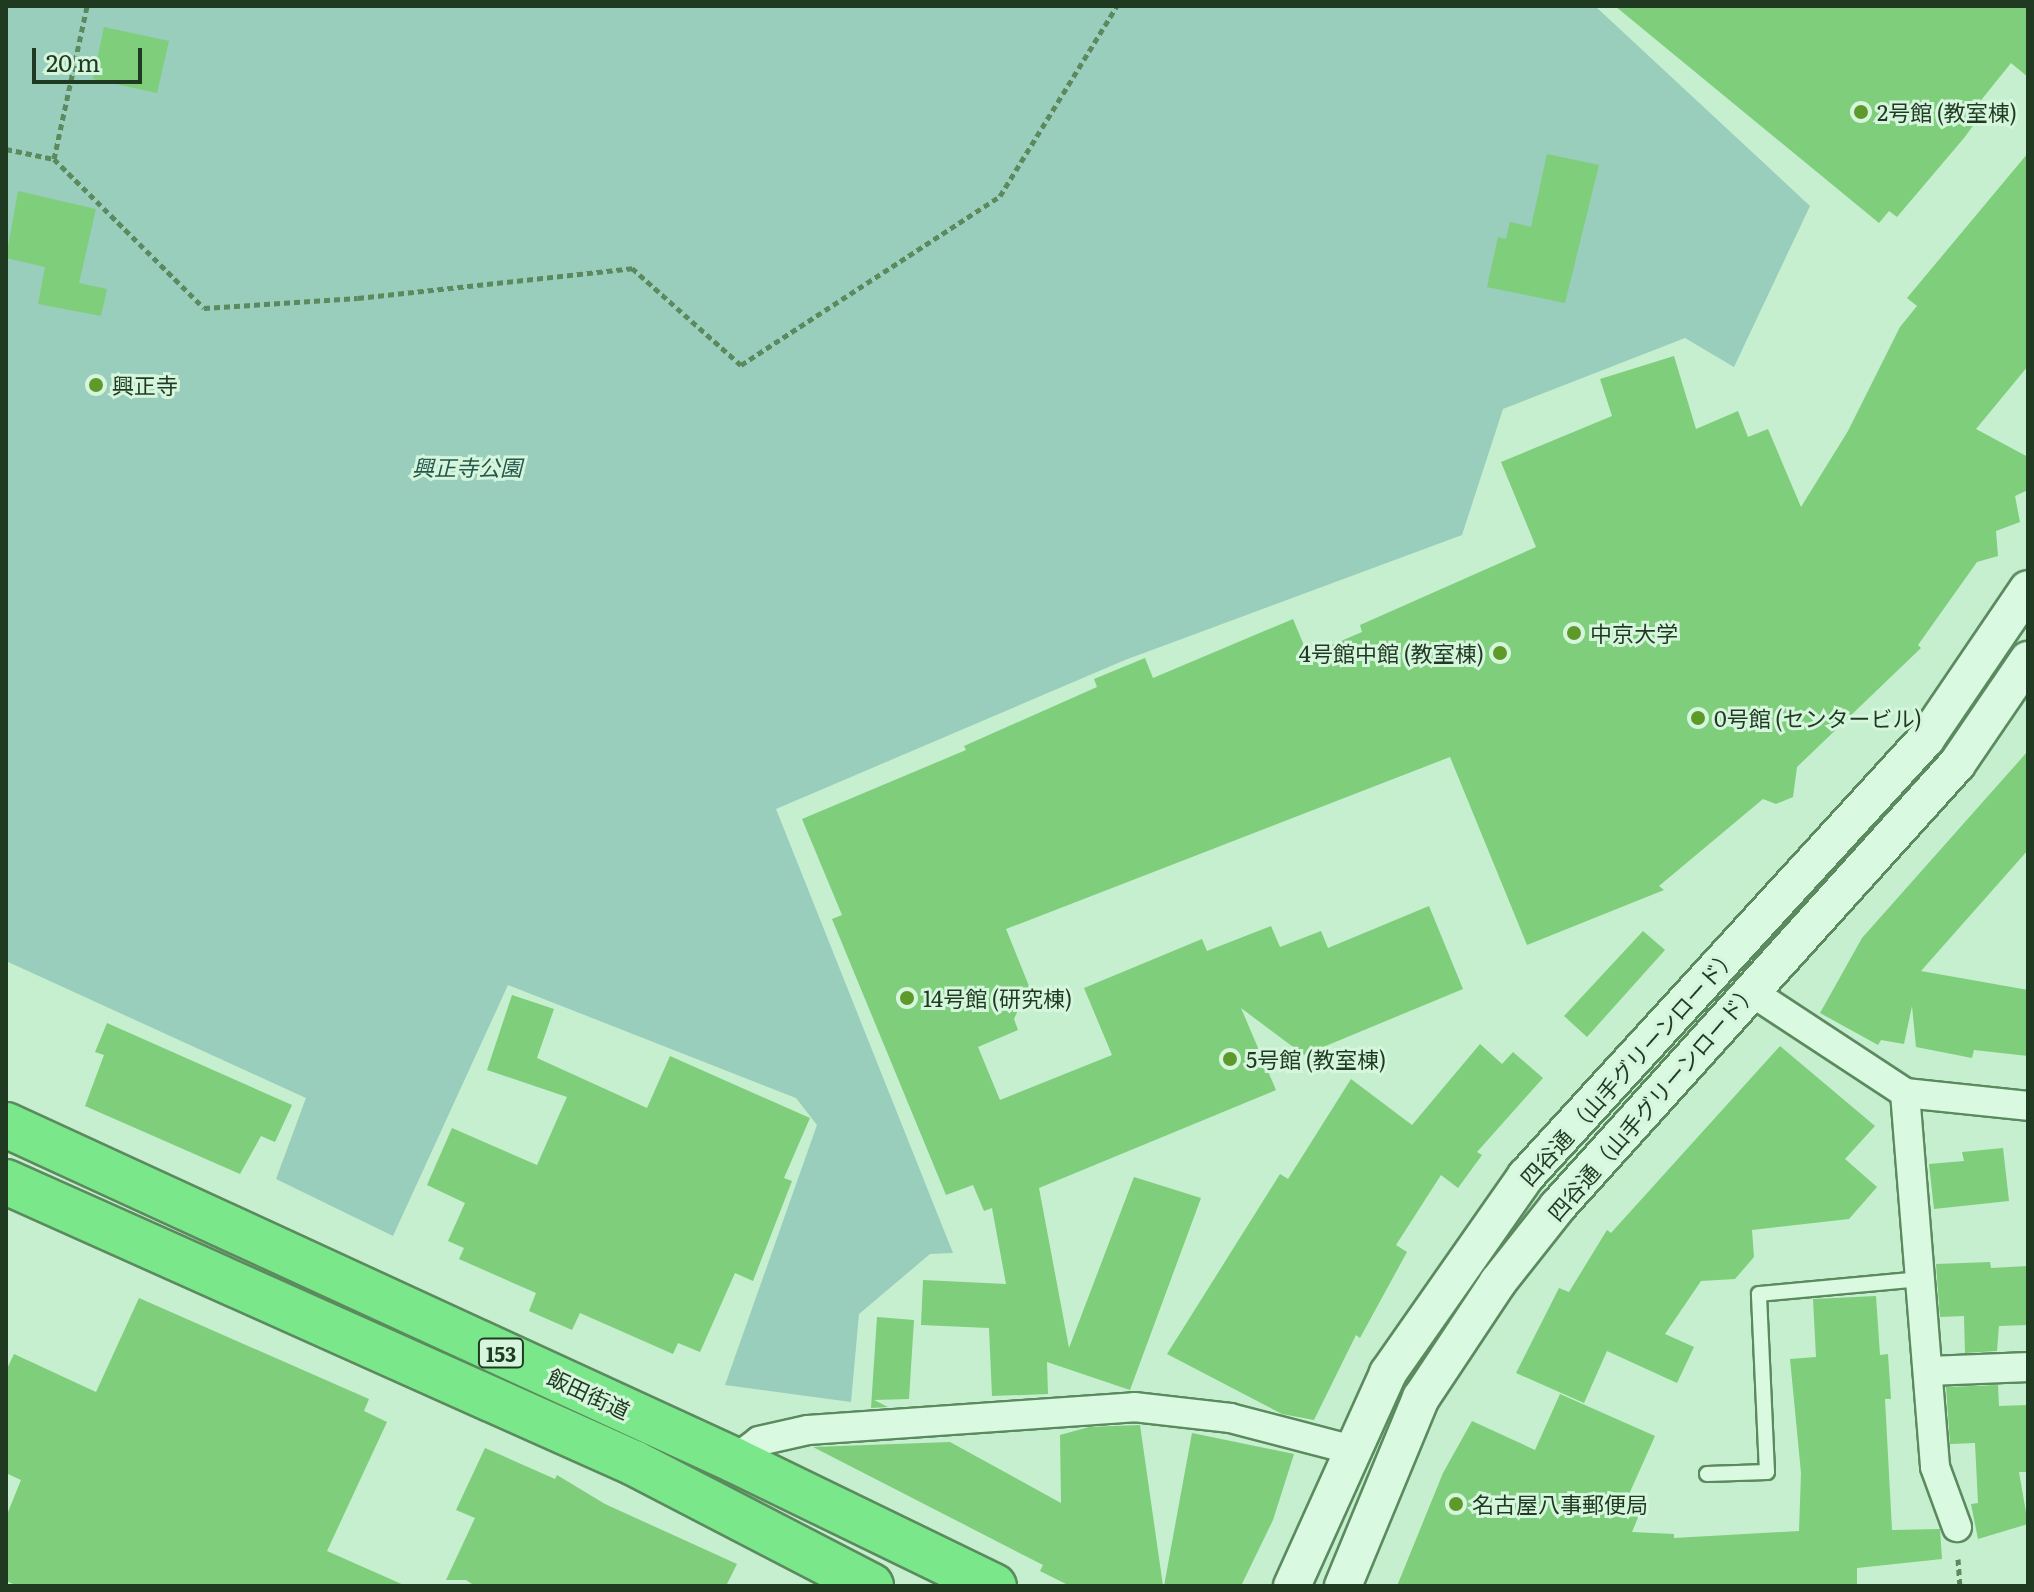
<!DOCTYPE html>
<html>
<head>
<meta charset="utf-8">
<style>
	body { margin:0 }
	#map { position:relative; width:2034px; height:1592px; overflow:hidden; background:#c5efcf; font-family:Literata,"Noto Sans JP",serif }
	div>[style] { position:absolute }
	.green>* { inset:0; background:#99cdbc }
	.building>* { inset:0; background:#7ece7b }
	.path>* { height:5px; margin-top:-2.5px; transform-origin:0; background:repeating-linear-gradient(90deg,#5b8a5e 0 6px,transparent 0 10px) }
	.roads { filter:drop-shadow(2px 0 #5b8a5e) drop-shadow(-2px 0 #5b8a5e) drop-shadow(0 2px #5b8a5e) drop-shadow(0 -2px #5b8a5e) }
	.service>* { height:14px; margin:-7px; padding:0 7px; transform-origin:7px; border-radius:7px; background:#d9f9e1 }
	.minor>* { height:28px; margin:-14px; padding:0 14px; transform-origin:14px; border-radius:14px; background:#d9f9e1 }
	.tertiary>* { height:36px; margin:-18px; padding:0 18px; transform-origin:18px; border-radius:18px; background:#d9f9e1 }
	.trunk>* { height:44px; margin:-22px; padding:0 22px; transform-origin:22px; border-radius:22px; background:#7ae88a }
	.dots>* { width:22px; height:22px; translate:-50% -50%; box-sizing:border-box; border:4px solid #d5f6dd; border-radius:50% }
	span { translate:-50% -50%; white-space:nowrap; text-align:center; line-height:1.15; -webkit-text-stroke:6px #d5f6dd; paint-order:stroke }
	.shield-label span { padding:2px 6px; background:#d5f6dd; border:2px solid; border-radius:6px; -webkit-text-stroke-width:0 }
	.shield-label { font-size:20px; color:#1f3a20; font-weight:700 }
	.poi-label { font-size:22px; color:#1f3a20 }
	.left { translate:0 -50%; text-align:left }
	.right { translate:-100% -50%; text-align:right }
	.park-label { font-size:22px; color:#25574d; font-style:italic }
	.street-label { font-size:22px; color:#1f3a20 }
	.frame { position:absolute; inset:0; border:8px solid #1f3a20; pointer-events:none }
	.scale { position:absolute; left:32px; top:48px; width:110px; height:36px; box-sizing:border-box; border:4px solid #1f3a20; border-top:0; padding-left:10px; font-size:24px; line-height:28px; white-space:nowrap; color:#1f3a20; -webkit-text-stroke:6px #d5f6dd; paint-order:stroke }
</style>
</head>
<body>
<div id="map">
	<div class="green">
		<i style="clip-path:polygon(6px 6px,1595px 6px,1810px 206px,1734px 367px,1685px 338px,1503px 409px,1462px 535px,1125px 660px,776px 809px,953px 1253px,930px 1254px,859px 1314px,851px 1402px,725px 1385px,817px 1125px,796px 1098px,508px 985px,393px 1236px,276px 1179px,306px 1098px,6px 961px)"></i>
	</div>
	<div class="building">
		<i style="clip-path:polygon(1615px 6px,2028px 6px,2028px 77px,2011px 63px,1974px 109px,1981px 115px,1964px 138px,1897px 217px,1889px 211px,1879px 223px)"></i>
		<i style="clip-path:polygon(104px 27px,169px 41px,157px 93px,93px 79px)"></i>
		<i style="clip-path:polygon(2028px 153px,2028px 366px,1976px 429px,2028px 457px,2028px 490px,2015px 496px,2020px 522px,1996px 531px,1998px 556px,1977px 562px,1918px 645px,1921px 648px,1797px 767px,1793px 797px,1776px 804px,1763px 799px,1659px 886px,1664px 890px,1527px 945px,1450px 757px,1006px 929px,1029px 986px,1014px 1019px,1018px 1030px,978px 1047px,1000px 1100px,1112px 1055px,1084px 988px,1202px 939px,1207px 951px,1271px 926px,1280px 947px,1321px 931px,1328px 948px,1429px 906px,1463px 989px,1304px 1055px,1241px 1008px,1276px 1090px,1039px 1188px,1069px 1348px,1134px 1177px,1201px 1198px,1130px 1390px,1047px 1362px,1048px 1394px,992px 1396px,989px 1328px,921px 1325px,923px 1280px,1006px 1284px,992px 1208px,984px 1211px,973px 1185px,946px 1195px,832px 919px,842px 915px,802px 819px,966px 750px,964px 746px,1097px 687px,1094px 679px,1145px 658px,1153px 678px,1293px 619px,1308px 655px,1362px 632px,1360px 625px,1536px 547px,1501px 462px,1612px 416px,1600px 379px,1674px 356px,1696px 429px,1738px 411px,1748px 437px,1768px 429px,1801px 507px,1848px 431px,1900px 327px,1917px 306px,1907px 298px)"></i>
		<i style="clip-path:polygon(1547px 154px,1599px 165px,1565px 303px,1487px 287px,1498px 237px,1506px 239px,1510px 222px,1531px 227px)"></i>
		<i style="clip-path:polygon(18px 191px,96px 209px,79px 283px,107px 289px,101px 316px,38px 304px,45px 267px,6px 258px)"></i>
		<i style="clip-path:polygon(2028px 751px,2028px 850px,1921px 971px,2028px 990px,2028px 1056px,1974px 1050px,1972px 1058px,1916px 1047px,1912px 1006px,1904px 1044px,1881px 1040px,1878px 1045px,1820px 1013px,1862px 938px)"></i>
		<i style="clip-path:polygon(1643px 931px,1665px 950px,1587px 1037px,1564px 1016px)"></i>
		<i style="clip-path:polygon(512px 995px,554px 1009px,537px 1058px,647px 1108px,670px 1056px,810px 1118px,784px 1178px,792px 1181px,753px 1281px,735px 1273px,700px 1352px,678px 1343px,673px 1354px,580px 1313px,572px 1330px,529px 1311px,536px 1293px,459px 1259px,464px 1248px,448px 1241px,465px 1203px,427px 1185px,452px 1128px,537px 1165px,567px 1097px,487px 1070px)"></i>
		<i style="clip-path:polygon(107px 1023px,292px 1105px,275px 1142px,261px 1136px,240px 1174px,85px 1106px,104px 1055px,95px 1052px)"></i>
		<i style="clip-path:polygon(1480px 1044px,1502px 1064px,1513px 1052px,1543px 1078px,1477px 1152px,1482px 1155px,1458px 1188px,1441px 1175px,1396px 1245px,1407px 1252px,1360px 1338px,1356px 1335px,1314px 1420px,1282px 1414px,1167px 1354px,1280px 1174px,1288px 1179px,1351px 1079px,1412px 1125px)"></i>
		<i style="clip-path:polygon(1780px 1046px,1875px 1126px,1845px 1159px,1877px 1187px,1849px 1219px,1752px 1230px,1754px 1257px,1735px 1279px,1701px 1281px,1665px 1334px,1694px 1347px,1677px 1383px,1607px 1351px,1584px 1403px,1516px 1373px,1559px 1288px,1569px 1292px,1607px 1230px,1611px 1233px)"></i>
		<i style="clip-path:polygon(2003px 1148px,2009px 1201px,1934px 1209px,1929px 1164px,1964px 1161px,1962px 1152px)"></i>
		<i style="clip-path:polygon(1990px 1262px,1991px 1268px,2028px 1266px,2028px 1325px,1999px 1326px,1997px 1351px,1965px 1353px,1964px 1316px,1940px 1317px,1936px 1264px)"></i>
		<i style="clip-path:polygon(1876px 1296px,1880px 1355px,1888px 1354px,1891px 1399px,1885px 1399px,1892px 1530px,1940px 1529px,1942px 1559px,1857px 1568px,1857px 1585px,1397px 1586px,1443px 1473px,1472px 1421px,1535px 1450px,1560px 1394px,1655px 1436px,1626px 1501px,1642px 1508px,1632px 1532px,1674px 1534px,1674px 1538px,1799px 1531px,1801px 1473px,1790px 1359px,1816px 1357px,1813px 1299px)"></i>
		<i style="clip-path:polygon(139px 1298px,369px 1399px,364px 1411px,387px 1422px,327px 1551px,406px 1586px,18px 1586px,6px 1581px,6px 1517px,21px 1480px,6px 1473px,6px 1371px,14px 1354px,96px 1392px)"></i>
		<i style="clip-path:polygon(877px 1317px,914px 1320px,909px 1399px,874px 1400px,888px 1407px,871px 1408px)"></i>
		<i style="clip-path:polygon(1998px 1385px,1999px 1406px,2028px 1405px,2028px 1472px,2019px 1472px,2028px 1524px,1978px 1539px,1971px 1504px,1978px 1503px,1975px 1443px,1950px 1444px,1946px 1387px)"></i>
		<i style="clip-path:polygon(1140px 1425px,1163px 1586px,1070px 1586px,1040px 1571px,1043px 1565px,813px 1447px,950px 1442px,1061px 1503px,1060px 1435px,1089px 1427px)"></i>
		<i style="clip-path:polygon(1192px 1433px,1294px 1454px,1273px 1520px,1241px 1586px,1164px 1586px)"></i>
		<i style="clip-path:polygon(485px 1448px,555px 1479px,557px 1475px,605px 1504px,737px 1564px,726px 1586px,475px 1586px,466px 1580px,446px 1580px,475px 1518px,456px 1510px)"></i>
	</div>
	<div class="path">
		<i style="left:6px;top:149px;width:49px;rotate:11.8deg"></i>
		<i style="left:54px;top:159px;width:157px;rotate:-77.8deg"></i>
		<i style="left:54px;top:159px;width:211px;rotate:44.8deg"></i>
		<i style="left:204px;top:308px;width:154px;rotate:-3.7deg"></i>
		<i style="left:358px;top:298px;width:276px;rotate:-6.2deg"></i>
		<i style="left:632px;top:268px;width:146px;rotate:41.7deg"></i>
		<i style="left:741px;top:365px;width:309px;rotate:-33.1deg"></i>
		<i style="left:1000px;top:196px;width:223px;rotate:-58.4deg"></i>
		<i style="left:1958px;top:1559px;width:27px;rotate:86deg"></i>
	</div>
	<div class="roads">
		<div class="service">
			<i style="left:1707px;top:1474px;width:60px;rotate:-1.9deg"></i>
			<i style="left:1767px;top:1472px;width:178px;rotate:-92.6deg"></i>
			<i style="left:1759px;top:1294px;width:164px;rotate:-5.3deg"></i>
		</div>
		<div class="minor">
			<i style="left:1750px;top:991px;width:186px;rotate:33.3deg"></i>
			<i style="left:1905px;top:1093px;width:124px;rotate:6deg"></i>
			<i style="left:1905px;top:1093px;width:375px;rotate:85.4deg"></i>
			<i style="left:1935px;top:1467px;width:64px;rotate:69.9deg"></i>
			<i style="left:1930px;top:1371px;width:98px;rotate:-2.3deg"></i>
			<i style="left:734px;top:1460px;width:31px;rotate:-37deg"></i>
			<i style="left:759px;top:1441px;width:50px;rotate:-12.7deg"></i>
			<i style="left:808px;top:1430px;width:327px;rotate:-4deg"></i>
			<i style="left:1134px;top:1407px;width:97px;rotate:6.5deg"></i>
			<i style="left:1230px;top:1418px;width:127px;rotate:14.6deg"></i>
		</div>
		<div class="tertiary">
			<i style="left:1292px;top:1586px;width:234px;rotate:-65.7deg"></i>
			<i style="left:1388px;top:1373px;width:241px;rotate:-55deg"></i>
			<i style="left:1526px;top:1176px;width:592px;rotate:-47.53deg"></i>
			<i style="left:1926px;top:739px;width:181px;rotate:-55.8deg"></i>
			<i style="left:1343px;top:1586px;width:204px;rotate:-67.5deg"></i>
			<i style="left:1421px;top:1398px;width:139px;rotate:-56.4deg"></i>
			<i style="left:1498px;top:1282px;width:97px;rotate:-51.7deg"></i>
			<i style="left:1558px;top:1206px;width:595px;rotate:-47.93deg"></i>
			<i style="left:1957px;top:764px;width:126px;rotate:-55.7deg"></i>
		</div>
		<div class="trunk">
			<i style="left:6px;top:1125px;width:801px;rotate:24.71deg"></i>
			<i style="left:734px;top:1460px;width:289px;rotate:25.9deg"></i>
			<i style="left:6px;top:1182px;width:688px;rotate:24.11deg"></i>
			<i style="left:634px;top:1463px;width:267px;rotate:27.4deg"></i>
		</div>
	</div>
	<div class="dots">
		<i style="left:1861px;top:112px;background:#5e9a2a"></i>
		<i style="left:96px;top:385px;background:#5e9a2a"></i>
		<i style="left:1574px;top:633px;background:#5e9a2a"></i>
		<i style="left:1500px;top:653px;background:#5e9a2a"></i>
		<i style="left:1698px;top:718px;background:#5e9a2a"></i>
		<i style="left:907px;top:998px;background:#5e9a2a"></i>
		<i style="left:1230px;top:1059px;background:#5e9a2a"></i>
		<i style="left:1456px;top:1504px;background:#5e9a2a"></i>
	</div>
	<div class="shield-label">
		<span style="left:501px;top:1353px">153</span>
	</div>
	<div class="poi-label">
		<span class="left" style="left:1877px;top:112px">2号館 (教室棟)</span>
		<span class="left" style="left:112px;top:385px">興正寺</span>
		<span class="left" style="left:1590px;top:633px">中京大学</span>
		<span class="right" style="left:1484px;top:653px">4号館中館 (教室棟)</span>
		<span class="left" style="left:1714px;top:718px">0号館 (センタービル)</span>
		<span class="left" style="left:923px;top:998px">14号館 (研究棟)</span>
		<span class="left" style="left:1246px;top:1059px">5号館 (教室棟)</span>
		<span class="left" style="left:1472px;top:1504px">名古屋八事郵便局</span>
	</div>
	<div class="park-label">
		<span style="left:467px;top:467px">興正寺公園</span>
	</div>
	<div class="street-label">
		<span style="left:1628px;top:1066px;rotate:-48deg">四谷通 （山手グリーンロード）</span>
		<span style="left:1652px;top:1101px;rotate:-49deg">四谷通（山手グリーンロード）</span>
		<span style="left:589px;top:1393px;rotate:25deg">飯田街道</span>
	</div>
	<div class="frame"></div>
	<div class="scale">20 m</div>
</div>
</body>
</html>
